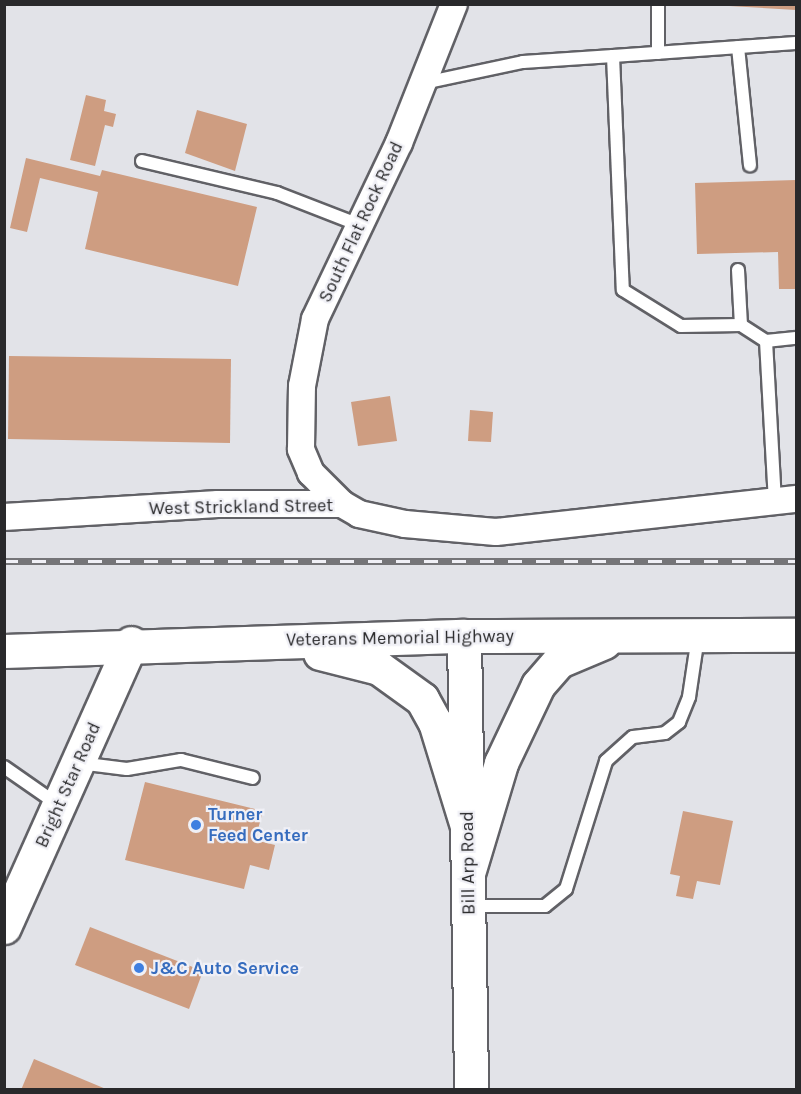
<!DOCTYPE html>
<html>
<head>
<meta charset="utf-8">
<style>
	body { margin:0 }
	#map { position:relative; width:801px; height:1094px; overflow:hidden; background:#e2e3e8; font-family:Karla,sans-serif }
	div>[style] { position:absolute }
	.building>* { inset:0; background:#ce9d81 }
	.roads { filter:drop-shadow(2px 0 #616166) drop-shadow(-2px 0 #616166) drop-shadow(0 2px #616166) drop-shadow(0 -2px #616166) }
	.lane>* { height:12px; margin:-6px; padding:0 6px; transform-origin:6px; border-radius:6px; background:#fff }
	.street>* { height:26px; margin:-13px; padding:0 13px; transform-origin:13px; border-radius:13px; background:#fff }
	.secondary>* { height:33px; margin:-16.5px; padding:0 16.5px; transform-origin:16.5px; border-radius:16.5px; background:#fff }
	.primary>* { height:33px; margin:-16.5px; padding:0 16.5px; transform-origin:16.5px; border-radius:16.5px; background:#fff }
	.rail>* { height:7px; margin-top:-3.5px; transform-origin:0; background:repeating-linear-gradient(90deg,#f0f0f6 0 14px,#757578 0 28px); box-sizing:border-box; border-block:2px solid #757578 }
	.dots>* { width:16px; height:16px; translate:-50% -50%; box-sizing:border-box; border:3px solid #f0f0f6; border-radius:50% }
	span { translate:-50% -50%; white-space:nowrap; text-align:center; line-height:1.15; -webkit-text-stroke:4.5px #f0f0f6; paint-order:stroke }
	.street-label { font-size:18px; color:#29292b }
	.shop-label { font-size:18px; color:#366cbe; font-weight:700 }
	.left { translate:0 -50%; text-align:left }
	.frame { position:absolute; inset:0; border:6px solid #29292b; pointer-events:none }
</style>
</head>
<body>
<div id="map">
	<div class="building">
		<i style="clip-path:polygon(729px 4px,796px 4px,796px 10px,729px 6px)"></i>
		<i style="clip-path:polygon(86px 95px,106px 100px,104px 111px,116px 114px,113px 127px,105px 125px,95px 166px,70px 160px)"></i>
		<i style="clip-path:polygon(197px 110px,247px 124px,235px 171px,185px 153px)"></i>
		<i style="clip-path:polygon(26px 158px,100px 176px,102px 170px,257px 207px,238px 286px,85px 249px,98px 192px,40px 178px,27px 232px,10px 228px)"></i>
		<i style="clip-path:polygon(796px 180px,796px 289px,779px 289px,778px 252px,697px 254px,695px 183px)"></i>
		<i style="clip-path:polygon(9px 356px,231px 359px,230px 443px,8px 439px)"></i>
		<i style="clip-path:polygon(390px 396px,397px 441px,358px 446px,351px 402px)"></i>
		<i style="clip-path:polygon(470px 410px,493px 412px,491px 442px,468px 441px)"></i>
		<i style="clip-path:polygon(145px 782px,263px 811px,255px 840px,275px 845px,269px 870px,250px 865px,244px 889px,125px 860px)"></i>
		<i style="clip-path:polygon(683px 811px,733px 821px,720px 885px,697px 881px,693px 899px,676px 896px,680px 876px,670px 874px)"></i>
		<i style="clip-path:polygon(90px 927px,203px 971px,189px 1009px,75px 965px)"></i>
		<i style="clip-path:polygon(34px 1059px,106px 1089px,106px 1090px,21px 1090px)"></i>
	</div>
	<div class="roads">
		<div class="lane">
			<i style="left:738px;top:47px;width:119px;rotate:84.2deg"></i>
			<i style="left:658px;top:53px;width:49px;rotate:-90deg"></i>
			<i style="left:613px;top:56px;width:183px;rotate:-4.1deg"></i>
			<i style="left:424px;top:83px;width:101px;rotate:-12deg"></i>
			<i style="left:523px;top:62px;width:90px;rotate:-3.8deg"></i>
			<i style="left:613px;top:56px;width:234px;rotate:87.6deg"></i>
			<i style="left:623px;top:290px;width:68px;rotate:31.8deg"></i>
			<i style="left:681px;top:326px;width:60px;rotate:-1deg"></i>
			<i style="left:142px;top:161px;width:139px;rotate:13.3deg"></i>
			<i style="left:277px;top:193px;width:86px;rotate:21.2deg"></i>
			<i style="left:738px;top:270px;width:55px;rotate:86.9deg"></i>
			<i style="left:741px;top:325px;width:30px;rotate:33deg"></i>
			<i style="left:766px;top:341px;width:160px;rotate:86.8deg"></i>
			<i style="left:766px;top:341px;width:30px;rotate:-6deg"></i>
			<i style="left:79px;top:763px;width:48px;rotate:7.1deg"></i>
			<i style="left:127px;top:769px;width:55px;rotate:-9.5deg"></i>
			<i style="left:181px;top:760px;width:74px;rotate:14deg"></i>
			<i style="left:4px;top:767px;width:65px;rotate:34.9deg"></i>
			<i style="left:470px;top:906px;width:75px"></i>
			<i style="left:545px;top:906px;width:27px;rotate:-39deg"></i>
			<i style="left:566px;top:889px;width:134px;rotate:-72.6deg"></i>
			<i style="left:606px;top:761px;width:36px;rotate:-42deg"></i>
			<i style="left:633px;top:737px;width:32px;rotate:-7deg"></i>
			<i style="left:665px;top:733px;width:18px;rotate:-38deg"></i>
			<i style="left:679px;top:722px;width:27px;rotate:-68deg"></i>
			<i style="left:689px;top:697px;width:61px;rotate:-81.5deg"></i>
		</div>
		<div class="street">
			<i style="left:342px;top:504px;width:44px;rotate:-135deg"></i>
			<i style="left:311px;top:473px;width:26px;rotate:-113deg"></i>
			<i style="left:301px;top:449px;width:63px;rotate:-89.1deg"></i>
			<i style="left:302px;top:386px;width:68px;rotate:-79deg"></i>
			<i style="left:315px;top:319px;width:195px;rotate:-64.5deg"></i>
			<i style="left:399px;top:143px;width:149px;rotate:-68.4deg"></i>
			<i style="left:4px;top:517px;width:214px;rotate:-3.5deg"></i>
			<i style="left:218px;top:504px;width:124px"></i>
			<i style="left:342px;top:504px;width:20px;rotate:30deg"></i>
			<i style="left:359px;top:514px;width:47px;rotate:12.3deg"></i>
			<i style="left:405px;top:524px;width:91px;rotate:5deg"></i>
			<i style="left:496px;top:532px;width:302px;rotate:-6.3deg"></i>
		</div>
		<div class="secondary">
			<i style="left:464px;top:636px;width:454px;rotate:89.1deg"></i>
			<i style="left:4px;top:927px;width:311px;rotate:-65.9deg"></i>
		</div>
		<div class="primary">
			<i style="left:4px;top:651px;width:460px;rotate:-1.9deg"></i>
			<i style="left:464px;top:636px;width:332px;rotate:-0.2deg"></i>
			<i style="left:320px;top:653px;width:61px;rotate:14.3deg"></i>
			<i style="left:379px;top:668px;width:53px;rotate:35.8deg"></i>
			<i style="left:422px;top:699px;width:26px;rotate:61deg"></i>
			<i style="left:435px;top:722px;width:112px;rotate:72.9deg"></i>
			<i style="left:469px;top:870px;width:112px;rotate:-73.3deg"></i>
			<i style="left:501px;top:763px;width:86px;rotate:-64.6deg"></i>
			<i style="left:538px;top:685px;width:32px;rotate:-49deg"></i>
			<i style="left:559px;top:661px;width:49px;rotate:-22.9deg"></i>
		</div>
	</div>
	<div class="rail">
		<i style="left:4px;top:561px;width:792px"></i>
	</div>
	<div class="dots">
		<i style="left:196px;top:825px;background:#3f7fe0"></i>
		<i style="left:139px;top:968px;background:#3f7fe0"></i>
	</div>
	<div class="street-label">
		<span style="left:361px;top:222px;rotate:-65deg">South Flat Rock Road</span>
		<span style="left:241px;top:507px;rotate:-1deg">West Strickland Street</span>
		<span style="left:400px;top:638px;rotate:-1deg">Veterans Memorial Highway</span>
		<span style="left:68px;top:785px;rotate:-66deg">Bright Star Road</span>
		<span style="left:468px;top:863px;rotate:-91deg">Bill Arp Road</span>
	</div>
	<div class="shop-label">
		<span class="left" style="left:208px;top:825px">Turner<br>Feed Center</span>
		<span class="left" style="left:151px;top:968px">J&amp;C Auto Service</span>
	</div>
	<div class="frame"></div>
</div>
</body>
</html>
